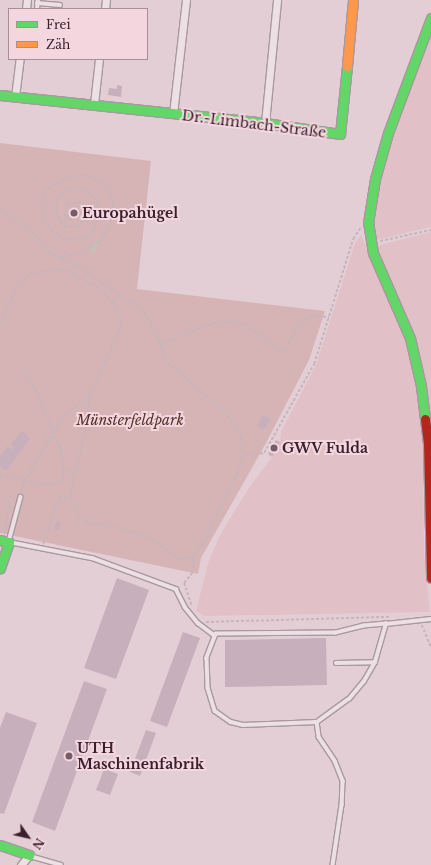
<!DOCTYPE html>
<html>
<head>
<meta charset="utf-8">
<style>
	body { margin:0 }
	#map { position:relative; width:431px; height:865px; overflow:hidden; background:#e4ced6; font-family:"Libre Baskerville",serif }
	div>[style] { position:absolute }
	.farmland>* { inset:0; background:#e2c0c8 }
	.green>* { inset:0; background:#d6b4b6 }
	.stream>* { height:2.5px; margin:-1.25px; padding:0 1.25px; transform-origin:1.25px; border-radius:1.25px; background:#bfc4b6 }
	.building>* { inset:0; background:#c7afbc }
	.path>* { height:1.5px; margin-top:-0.75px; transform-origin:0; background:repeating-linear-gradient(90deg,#c5b6bc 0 3px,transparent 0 5px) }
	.roads { filter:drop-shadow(1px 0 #a9989f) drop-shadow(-1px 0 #a9989f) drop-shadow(0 1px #a9989f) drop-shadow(0 -1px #a9989f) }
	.lane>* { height:3.5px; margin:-1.75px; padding:0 1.75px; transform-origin:1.75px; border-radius:1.75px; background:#ece0e4 }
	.street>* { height:7px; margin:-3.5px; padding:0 3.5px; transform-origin:3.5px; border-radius:3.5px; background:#ece0e4 }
	.fast>* { height:9px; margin:-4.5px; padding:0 4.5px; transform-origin:4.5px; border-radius:4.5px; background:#63d668 }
	.slow>* { height:9px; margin:-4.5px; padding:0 4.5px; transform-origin:4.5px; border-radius:4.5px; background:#ff974d }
	.jam>* { height:9px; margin:-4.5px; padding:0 4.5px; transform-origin:4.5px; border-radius:4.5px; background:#b3261e }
	.dots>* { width:11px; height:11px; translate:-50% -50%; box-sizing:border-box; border:2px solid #f4d6df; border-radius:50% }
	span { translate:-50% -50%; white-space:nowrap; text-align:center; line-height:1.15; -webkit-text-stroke:4px #f4d6df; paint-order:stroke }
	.street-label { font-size:14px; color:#38202d }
	.poi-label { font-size:14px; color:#38202d; font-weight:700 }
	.left { translate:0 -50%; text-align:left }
	.park-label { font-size:14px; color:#533127; font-style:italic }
	.legend { position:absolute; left:8px; top:8px; width:140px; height:52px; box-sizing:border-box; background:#f4d6df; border:1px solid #a98d98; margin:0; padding:5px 7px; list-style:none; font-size:12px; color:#38202d }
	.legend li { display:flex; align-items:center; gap:8px; height:20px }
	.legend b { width:20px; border:1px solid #a98d98 }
	.north { position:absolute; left:8px; top:817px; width:40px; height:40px; -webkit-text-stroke:3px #f4d6df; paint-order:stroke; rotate:124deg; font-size:11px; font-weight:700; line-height:16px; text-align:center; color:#38202d }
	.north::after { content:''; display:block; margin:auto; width:14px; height:18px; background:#38202d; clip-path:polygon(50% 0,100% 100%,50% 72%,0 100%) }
</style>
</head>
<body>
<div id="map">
	<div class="farmland">
		<i style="clip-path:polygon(431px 31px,431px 227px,376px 240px,373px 238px,371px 223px,384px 158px)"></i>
		<i style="clip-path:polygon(431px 232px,431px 432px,408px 321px,380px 260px,376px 246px)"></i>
		<i style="clip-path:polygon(361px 235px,406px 340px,416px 387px,423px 444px,424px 553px,430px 612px,205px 616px,196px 611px,209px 560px,221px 533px,249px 488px,272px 457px,280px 442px,281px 432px,316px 365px,355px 243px)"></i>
	</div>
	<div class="green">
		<i style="clip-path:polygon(0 143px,151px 161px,137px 289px,325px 311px,309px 360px,266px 443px,201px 558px,198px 574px,0 533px)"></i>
	</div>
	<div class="stream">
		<i style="left:92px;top:251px;width:10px;rotate:-61deg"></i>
	</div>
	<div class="building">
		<i style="clip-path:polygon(117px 85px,122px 86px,121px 97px,108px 95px,109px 88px,117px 89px)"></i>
		<i style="clip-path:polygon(263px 415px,271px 419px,264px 430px,257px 426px)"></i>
		<i style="clip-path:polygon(22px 431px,30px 439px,6px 471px,0 466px,0 456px,8px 446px,12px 450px,14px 447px,11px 444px)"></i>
		<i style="clip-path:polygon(276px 440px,280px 442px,272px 457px,268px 454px)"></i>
		<i style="clip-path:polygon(57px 521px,61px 523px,58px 530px,54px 529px)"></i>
		<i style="clip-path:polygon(117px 578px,149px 590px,116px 679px,84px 668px)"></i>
		<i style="clip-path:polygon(183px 632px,200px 638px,167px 727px,150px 721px)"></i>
		<i style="clip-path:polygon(326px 638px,327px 685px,225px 687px,225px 640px)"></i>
		<i style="clip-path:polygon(84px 681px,107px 689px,55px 831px,32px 822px)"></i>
		<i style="clip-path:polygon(6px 712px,37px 723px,4px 814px,0 813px,0 728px)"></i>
		<i style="clip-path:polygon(146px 730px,156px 733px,140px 776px,130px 772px)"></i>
		<i style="clip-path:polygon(104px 769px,118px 774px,110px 795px,96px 790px)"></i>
	</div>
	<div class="path">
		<i style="left:0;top:209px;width:39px;rotate:36deg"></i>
		<i style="left:32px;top:232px;width:26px;rotate:51deg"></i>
		<i style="left:48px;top:252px;width:33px;rotate:25deg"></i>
		<i style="left:78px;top:266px;width:76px;rotate:34.3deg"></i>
		<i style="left:141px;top:309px;width:16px;rotate:52deg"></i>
		<i style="left:151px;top:322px;width:44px;rotate:67.5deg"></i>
		<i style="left:168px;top:363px;width:70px;rotate:40.3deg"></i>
		<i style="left:221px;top:408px;width:26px;rotate:51deg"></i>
		<i style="left:237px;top:428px;width:15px;rotate:67deg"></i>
		<i style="left:243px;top:442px;width:22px;rotate:93deg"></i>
		<i style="left:242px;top:464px;width:90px;rotate:115.7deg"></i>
		<i style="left:203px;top:545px;width:16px;rotate:130deg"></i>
		<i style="left:193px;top:557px;width:14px;rotate:168deg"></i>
		<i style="left:179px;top:560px;width:31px;rotate:-143deg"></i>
		<i style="left:154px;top:541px;width:12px;rotate:-160deg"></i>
		<i style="left:143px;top:537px;width:30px;rotate:-160deg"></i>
		<i style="left:115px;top:527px;width:28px;rotate:-172deg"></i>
		<i style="left:87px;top:523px;width:10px;rotate:-143deg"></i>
		<i style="left:79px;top:517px;width:22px;rotate:-114deg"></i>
		<i style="left:70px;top:497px;width:67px;rotate:-77deg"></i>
		<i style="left:85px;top:432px;width:37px;rotate:-82deg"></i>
		<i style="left:90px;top:395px;width:73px;rotate:-65.9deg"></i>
		<i style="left:120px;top:328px;width:9px;rotate:-84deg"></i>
		<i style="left:121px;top:319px;width:19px;rotate:-115deg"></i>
		<i style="left:113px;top:302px;width:22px;rotate:-137deg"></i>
		<i style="left:97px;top:287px;width:27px;rotate:-152deg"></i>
		<i style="left:73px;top:274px;width:11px;rotate:-158deg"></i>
		<i style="left:63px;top:270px;width:30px;rotate:174deg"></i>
		<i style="left:33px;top:273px;width:17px;rotate:144deg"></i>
		<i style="left:19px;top:283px;width:46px;rotate:114.3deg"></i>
		<i style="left:380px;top:241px;width:52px;rotate:-12.2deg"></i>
		<i style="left:62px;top:258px;width:7px;rotate:-56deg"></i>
		<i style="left:66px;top:252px;width:4px;rotate:56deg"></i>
		<i style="left:68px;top:255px;width:11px;rotate:-5deg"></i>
		<i style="left:79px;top:254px;width:23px;rotate:-31deg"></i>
		<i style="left:99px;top:242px;width:9px;rotate:-54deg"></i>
		<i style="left:104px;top:235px;width:15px;rotate:-62deg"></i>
		<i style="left:111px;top:222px;width:16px;rotate:-83deg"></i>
		<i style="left:113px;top:206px;width:8px;rotate:-97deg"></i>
		<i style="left:112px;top:198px;width:15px;rotate:-118deg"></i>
		<i style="left:105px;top:185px;width:19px;rotate:-152deg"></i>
		<i style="left:88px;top:176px;width:10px;rotate:180deg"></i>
		<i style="left:78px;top:176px;width:25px;rotate:162deg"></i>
		<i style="left:54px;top:184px;width:9px;rotate:139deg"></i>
		<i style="left:47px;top:190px;width:9px;rotate:122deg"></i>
		<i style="left:42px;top:198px;width:24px;rotate:83deg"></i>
		<i style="left:45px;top:222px;width:14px;rotate:51deg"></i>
		<i style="left:54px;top:233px;width:13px;rotate:32deg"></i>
		<i style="left:65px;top:240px;width:20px;rotate:-3deg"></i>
		<i style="left:85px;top:239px;width:11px;rotate:-49deg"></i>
		<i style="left:92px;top:231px;width:17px;rotate:-65deg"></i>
		<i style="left:99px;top:216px;width:16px;rotate:-97deg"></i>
		<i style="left:97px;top:200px;width:17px;rotate:-144deg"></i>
		<i style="left:83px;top:190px;width:14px;rotate:180deg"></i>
		<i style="left:69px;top:190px;width:7px;rotate:146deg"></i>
		<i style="left:63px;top:194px;width:10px;rotate:127deg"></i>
		<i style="left:57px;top:202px;width:10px;rotate:96deg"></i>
		<i style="left:56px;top:212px;width:16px;rotate:60deg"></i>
		<i style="left:64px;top:226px;width:13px;rotate:4deg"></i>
		<i style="left:77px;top:227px;width:14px;rotate:-45deg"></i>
		<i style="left:87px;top:217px;width:8px;rotate:-90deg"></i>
		<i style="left:87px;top:209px;width:8px;rotate:-135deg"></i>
		<i style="left:81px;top:203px;width:13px;rotate:176deg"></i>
		<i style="left:68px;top:204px;width:13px;rotate:103deg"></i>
		<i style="left:65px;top:217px;width:8px;rotate:30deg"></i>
		<i style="left:113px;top:302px;width:10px;rotate:-53deg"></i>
		<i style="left:160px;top:344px;width:57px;rotate:-21.6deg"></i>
		<i style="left:213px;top:323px;width:17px;rotate:-3deg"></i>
		<i style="left:230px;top:322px;width:14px;rotate:12deg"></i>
		<i style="left:244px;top:325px;width:14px;rotate:30deg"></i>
		<i style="left:256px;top:332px;width:35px;rotate:37deg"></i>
		<i style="left:284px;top:353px;width:28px;rotate:-63deg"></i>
		<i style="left:297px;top:328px;width:11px;rotate:-45deg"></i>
		<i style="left:305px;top:320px;width:9px;rotate:-27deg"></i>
		<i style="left:313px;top:316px;width:16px;rotate:4deg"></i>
		<i style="left:245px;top:455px;width:19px;rotate:-6deg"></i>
		<i style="left:264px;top:453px;width:102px;rotate:-60.7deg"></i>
		<i style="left:314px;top:364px;width:131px;rotate:-72.7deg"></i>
		<i style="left:353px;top:239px;width:14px;rotate:-56deg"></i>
		<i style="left:63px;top:469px;width:12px;rotate:24deg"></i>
		<i style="left:0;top:475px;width:48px;rotate:12deg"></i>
		<i style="left:47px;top:485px;width:16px;rotate:-18deg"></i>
		<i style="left:62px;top:480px;width:4px;rotate:-63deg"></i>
		<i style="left:64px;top:476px;width:28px;rotate:-98deg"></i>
		<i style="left:60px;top:448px;width:69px;rotate:-113.2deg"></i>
		<i style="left:33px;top:385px;width:17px;rotate:-130deg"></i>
		<i style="left:22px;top:493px;width:12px;rotate:-81deg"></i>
		<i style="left:24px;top:481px;width:75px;rotate:-58.6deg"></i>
		<i style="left:63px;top:417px;width:35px;rotate:-39deg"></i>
		<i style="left:4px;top:533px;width:39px;rotate:-80deg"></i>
		<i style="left:43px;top:544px;width:49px;rotate:-70.8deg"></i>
		<i style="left:59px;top:498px;width:11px;rotate:-5deg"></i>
		<i style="left:191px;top:605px;width:23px;rotate:-108deg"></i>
		<i style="left:184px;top:583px;width:13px;rotate:-51deg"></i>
		<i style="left:192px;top:573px;width:16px;rotate:-86deg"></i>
		<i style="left:206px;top:622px;width:184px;rotate:-1.6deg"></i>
		<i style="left:422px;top:625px;width:24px;rotate:68deg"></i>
	</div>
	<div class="roads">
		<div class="lane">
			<i style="left:37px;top:3px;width:23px;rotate:5deg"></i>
			<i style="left:37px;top:9px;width:9px;rotate:-84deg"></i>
			<i style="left:21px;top:497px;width:47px;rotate:104.9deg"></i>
			<i style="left:9px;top:542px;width:85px;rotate:10.9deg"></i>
			<i style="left:92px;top:558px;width:90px;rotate:20.3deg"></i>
			<i style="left:176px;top:589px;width:20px;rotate:63deg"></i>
			<i style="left:185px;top:607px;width:21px;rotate:51deg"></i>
			<i style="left:198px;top:623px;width:21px;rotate:37deg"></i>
			<i style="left:386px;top:624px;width:22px;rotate:175deg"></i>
			<i style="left:364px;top:626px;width:29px;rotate:166deg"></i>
			<i style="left:336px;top:633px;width:120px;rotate:179.5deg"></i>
			<i style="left:216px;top:634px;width:26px;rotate:111deg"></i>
			<i style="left:207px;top:658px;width:30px;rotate:88deg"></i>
			<i style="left:208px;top:688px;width:24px;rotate:73deg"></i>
			<i style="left:215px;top:711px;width:19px;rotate:35deg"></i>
			<i style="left:231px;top:722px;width:12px;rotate:14deg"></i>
			<i style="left:243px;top:725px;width:74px;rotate:-2.3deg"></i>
			<i style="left:317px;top:722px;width:39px;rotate:-36deg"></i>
			<i style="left:349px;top:699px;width:23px;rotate:-50deg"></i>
			<i style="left:364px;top:681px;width:22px;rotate:-60deg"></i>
			<i style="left:375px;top:662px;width:40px;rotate:-74deg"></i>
			<i style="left:386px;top:624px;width:45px;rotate:-6.3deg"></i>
			<i style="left:336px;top:663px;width:39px;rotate:-1deg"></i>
			<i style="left:317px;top:722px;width:15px;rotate:82deg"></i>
			<i style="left:319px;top:737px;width:29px;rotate:56deg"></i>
			<i style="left:335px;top:761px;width:22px;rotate:68deg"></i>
			<i style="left:343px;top:781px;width:24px;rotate:92deg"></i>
			<i style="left:342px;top:805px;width:61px;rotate:98.5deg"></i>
			<i style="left:30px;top:856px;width:32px;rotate:16deg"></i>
		</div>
		<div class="street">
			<i style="left:26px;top:9px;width:9px;rotate:-84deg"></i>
			<i style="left:105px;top:9px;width:9px;rotate:-84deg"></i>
			<i style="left:15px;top:97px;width:38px;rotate:-83deg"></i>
			<i style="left:94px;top:104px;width:45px;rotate:-83.7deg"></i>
			<i style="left:173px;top:114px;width:115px;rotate:-83.5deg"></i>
			<i style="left:265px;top:123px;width:124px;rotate:-84.4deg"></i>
			<i style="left:21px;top:865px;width:13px;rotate:-51deg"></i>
		</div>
		<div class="fast">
			<i style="left:0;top:95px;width:266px;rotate:6deg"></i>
			<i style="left:265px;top:123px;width:76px;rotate:8.3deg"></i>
			<i style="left:340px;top:134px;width:68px;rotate:-84.1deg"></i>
			<i style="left:425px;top:419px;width:33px;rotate:-97deg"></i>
			<i style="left:421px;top:386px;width:49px;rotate:-102.9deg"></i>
			<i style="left:410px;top:338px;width:93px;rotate:-113.5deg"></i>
			<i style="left:373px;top:253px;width:30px;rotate:-99deg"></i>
			<i style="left:368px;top:223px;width:45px;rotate:-81deg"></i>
			<i style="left:375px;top:179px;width:48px;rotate:-74.2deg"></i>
			<i style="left:388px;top:133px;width:123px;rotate:-69.5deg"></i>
			<i style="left:0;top:540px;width:9px;rotate:13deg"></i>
			<i style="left:9px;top:542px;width:28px;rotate:109deg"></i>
			<i style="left:0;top:845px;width:31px;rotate:19deg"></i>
		</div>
		<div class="slow">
			<i style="left:347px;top:66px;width:66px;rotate:-84.8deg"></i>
		</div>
		<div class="jam">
			<i style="left:425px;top:419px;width:24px;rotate:83deg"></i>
			<i style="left:428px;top:443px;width:135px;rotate:88.7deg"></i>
		</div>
	</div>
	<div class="dots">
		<i style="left:74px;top:213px;background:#745d68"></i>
		<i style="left:274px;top:448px;background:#745d68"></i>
		<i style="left:69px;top:756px;background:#745d68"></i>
	</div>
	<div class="street-label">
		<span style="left:254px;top:124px;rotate:7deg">Dr.-Limbach-Straße</span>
	</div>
	<div class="poi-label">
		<span class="left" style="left:82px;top:213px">Europahügel</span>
		<span class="left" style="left:282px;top:448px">GWV Fulda</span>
		<span class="left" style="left:77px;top:756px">UTH<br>Maschinenfabrik</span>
	</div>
	<div class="park-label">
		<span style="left:130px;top:420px">Münsterfeldpark</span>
	</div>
	<ul class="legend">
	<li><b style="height:5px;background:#63d668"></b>Frei</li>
	<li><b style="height:5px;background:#ff974d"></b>Zäh</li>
	</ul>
	<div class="north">N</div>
</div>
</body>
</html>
